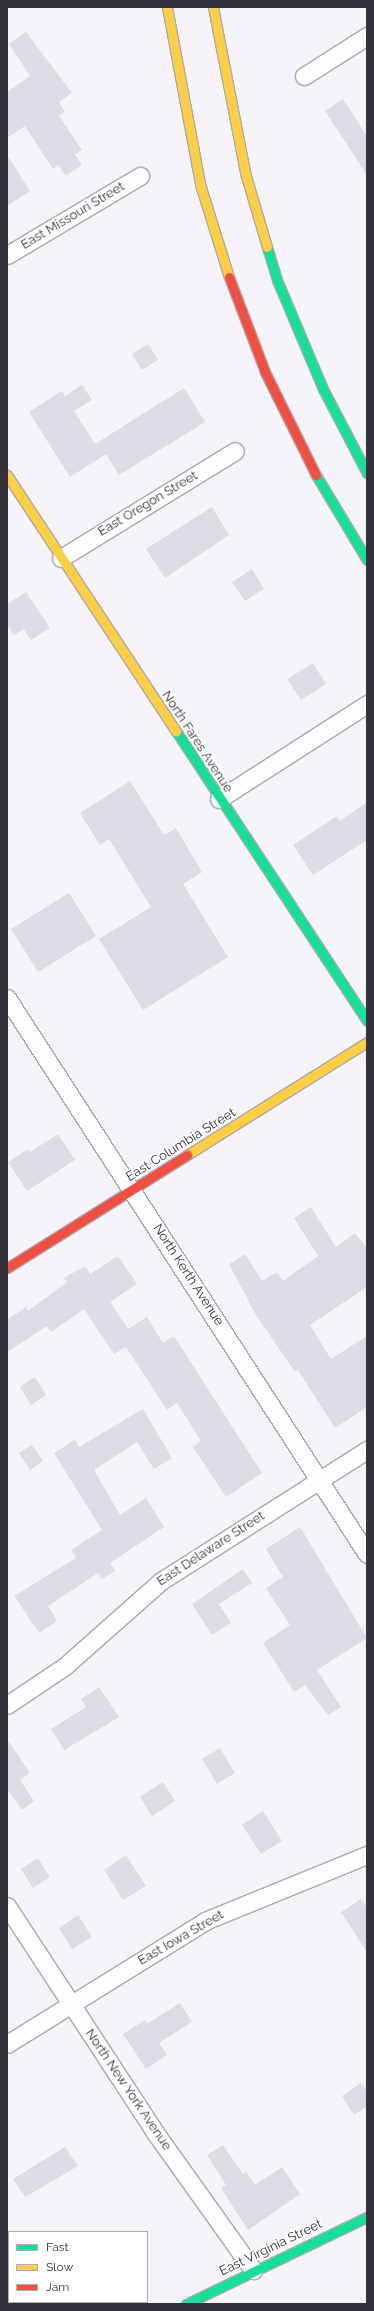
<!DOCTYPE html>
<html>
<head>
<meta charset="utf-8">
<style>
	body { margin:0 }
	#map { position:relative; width:374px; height:2311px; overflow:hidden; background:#f6f4fa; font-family:Raleway,sans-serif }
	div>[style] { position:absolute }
	.building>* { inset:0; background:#dedbe4 }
	.roads { filter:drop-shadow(1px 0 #aba9af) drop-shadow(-1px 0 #aba9af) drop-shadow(0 1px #aba9af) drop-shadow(0 -1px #aba9af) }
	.street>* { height:17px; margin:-8.5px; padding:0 8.5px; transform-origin:8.5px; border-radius:8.5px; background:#fefdfe }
	.fast>* { height:9px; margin:-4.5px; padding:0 4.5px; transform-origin:4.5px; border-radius:4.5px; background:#16e098 }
	.slow>* { height:9px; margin:-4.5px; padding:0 4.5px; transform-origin:4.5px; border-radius:4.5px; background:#ffcf43 }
	.jam>* { height:9px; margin:-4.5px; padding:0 4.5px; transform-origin:4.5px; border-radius:4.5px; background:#f24e42 }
	span { translate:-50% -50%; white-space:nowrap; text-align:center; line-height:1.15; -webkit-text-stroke:3px #fff; paint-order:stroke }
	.street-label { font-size:13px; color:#35323b }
	.frame { position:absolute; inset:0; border:8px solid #35323b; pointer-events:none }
	.legend { position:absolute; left:8px; top:2231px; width:140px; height:72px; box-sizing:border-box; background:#fff; border:1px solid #aeadb1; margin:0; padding:5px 7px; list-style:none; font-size:12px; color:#35323b }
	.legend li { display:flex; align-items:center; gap:8px; height:20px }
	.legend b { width:20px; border:1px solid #aeadb1 }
</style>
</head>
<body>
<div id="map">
	<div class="building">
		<i style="clip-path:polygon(26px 32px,72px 93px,59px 102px,65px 112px,59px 116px,82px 150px,75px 154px,82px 165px,66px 176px,58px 165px,53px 169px,25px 126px,7px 138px,7px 92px,30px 76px,9px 44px)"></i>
		<i style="clip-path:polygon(343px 99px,367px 136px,367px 175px,325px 111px)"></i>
		<i style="clip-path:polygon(7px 155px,30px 191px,7px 206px)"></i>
		<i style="clip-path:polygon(148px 344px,158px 360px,142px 370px,132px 354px)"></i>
		<i style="clip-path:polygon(82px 385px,92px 400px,74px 411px,95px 444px,184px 388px,205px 422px,119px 475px,106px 454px,70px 477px,29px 412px,62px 391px,65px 396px)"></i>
		<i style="clip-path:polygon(212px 507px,229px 535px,165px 578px,146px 549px)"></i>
		<i style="clip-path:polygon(252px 569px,264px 589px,245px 601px,232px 582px)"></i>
		<i style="clip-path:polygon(26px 592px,50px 628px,31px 640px,24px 629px,14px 635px,7px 625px,7px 604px)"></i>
		<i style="clip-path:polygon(313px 663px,326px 684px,301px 700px,287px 679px)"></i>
		<i style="clip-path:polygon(130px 781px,164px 835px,176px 828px,202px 872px,183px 884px,228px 957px,143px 1010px,99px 939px,151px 907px,109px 839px,100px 845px,80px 813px)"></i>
		<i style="clip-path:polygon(367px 802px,367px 840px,313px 875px,293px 845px,337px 816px,340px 821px)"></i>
		<i style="clip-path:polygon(69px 893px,96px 936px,38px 972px,11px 929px)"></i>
		<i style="clip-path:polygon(58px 1134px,75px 1160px,27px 1191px,8px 1162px,28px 1149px,30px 1152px)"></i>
		<i style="clip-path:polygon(311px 1207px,336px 1247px,355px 1233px,367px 1248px,367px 1287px,310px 1325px,331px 1359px,367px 1336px,367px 1407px,335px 1428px,298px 1370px,295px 1372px,256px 1315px,229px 1264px,245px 1254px,262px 1281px,277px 1272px,283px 1281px,318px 1256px,294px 1218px)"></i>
		<i style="clip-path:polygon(118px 1256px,137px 1284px,110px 1302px,128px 1329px,147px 1317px,163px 1343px,174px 1336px,262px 1473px,226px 1497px,193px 1447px,201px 1441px,177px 1403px,167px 1410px,126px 1347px,114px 1354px,84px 1309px,51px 1332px,47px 1326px,7px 1352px,7px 1320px,26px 1307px,28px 1311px,67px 1282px,64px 1278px,85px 1266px,90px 1274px)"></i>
		<i style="clip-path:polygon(35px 1377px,46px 1395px,31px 1405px,20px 1387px)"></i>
		<i style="clip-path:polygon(143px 1409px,172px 1458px,154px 1469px,137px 1442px,94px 1470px,120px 1515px,146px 1498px,164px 1527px,110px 1563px,115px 1571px,102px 1579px,98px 1573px,48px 1606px,57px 1621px,39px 1633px,14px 1596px,76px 1558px,71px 1550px,102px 1530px,54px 1453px,75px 1440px,79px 1447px)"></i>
		<i style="clip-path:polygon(32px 1445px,43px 1461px,30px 1470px,19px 1453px)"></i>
		<i style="clip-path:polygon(300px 1527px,367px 1638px,317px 1670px,341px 1707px,328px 1715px,305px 1685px,294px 1692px,263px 1643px,290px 1625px,266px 1588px,283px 1577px,266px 1549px)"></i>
		<i style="clip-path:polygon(243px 1569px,252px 1583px,219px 1604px,231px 1623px,212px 1635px,192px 1604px)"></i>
		<i style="clip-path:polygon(99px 1687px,119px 1717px,64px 1750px,51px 1729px,86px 1707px,81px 1699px)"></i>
		<i style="clip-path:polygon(7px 1739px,30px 1773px,20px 1780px,34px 1801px,22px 1810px,7px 1789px)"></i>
		<i style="clip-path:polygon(220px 1748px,235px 1773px,217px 1784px,202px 1759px)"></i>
		<i style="clip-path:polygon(163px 1782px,175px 1801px,152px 1816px,140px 1797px)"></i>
		<i style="clip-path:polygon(263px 1811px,282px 1841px,261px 1854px,242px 1825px)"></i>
		<i style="clip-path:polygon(126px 1855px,146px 1886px,123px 1900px,104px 1870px)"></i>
		<i style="clip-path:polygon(38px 1858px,50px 1877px,33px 1888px,21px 1869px)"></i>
		<i style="clip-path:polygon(361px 1899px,367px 1908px,367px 1952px,341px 1912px)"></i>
		<i style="clip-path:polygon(78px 1915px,92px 1937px,72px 1949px,59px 1928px)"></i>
		<i style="clip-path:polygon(180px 2003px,192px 2022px,159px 2043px,167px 2055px,146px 2069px,123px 2034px,145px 2020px,147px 2024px)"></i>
		<i style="clip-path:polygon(361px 2083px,367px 2092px,367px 2106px,354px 2115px,342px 2096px)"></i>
		<i style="clip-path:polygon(223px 2145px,243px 2174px,246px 2172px,255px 2185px,282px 2167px,300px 2194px,248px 2230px,221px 2188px,226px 2185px,207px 2155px)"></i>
		<i style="clip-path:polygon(65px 2147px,78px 2166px,25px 2197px,13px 2179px)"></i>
	</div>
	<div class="roads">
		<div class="street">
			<i style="left:304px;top:76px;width:75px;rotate:-32.4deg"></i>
			<i style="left:7px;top:255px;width:155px;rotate:-30.7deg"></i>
			<i style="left:61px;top:558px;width:204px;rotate:-31.6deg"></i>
			<i style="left:219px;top:799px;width:176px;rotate:-32.7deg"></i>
			<i style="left:7px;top:998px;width:662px;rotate:57.08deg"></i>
			<i style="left:7px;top:1705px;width:70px;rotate:-33.9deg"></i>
			<i style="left:65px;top:1666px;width:128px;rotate:-41.5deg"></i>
			<i style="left:161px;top:1581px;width:244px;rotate:-32.5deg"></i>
			<i style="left:7px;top:1906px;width:269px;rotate:56.8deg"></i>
			<i style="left:154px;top:2131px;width:171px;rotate:54.5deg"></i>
			<i style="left:7px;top:2044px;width:233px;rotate:-31.8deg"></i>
			<i style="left:205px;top:1921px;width:175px;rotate:-22.2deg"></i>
		</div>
		<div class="fast">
			<i style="left:267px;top:247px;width:34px;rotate:73deg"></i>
			<i style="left:277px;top:280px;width:118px;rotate:67.1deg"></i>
			<i style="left:323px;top:389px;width:95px;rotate:62.4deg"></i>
			<i style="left:316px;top:475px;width:99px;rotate:59deg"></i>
			<i style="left:176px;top:731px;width:347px;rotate:56.6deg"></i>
			<i style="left:186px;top:2304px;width:201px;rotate:-25.7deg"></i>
		</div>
		<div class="slow">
			<i style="left:167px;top:7px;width:180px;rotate:79.4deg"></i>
			<i style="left:200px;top:184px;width:97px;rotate:72.7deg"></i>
			<i style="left:213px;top:7px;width:172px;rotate:79deg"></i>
			<i style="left:246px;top:176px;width:74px;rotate:73.5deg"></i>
			<i style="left:7px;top:475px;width:307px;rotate:56.6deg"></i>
			<i style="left:187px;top:1155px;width:213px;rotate:-32.1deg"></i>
		</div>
		<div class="jam">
			<i style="left:229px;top:277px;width:102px;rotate:69.2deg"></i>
			<i style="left:265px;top:372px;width:115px;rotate:63.7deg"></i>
			<i style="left:7px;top:1268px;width:213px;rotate:-32.1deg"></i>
		</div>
	</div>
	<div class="street-label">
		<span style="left:73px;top:216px;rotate:-31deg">East Missouri Street</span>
		<span style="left:148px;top:504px;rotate:-31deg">East Oregon Street</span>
		<span style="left:197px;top:742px;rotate:57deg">North Fares Avenue</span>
		<span style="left:181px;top:1145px;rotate:-32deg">East Columbia Street</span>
		<span style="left:188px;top:1275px;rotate:57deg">North Kerth Avenue</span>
		<span style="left:211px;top:1549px;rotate:-33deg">East Delaware Street</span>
		<span style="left:181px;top:1938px;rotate:-30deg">East Iowa Street</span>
		<span style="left:128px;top:2090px;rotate:56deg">North New York Avenue</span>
		<span style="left:271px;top:2248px;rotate:-26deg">East Virginia Street</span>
	</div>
	<div class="frame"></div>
	<ul class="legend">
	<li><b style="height:5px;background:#16e098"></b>Fast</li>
	<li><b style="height:5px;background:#ffcf43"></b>Slow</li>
	<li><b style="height:5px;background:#f24e42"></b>Jam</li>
	</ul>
</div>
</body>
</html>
